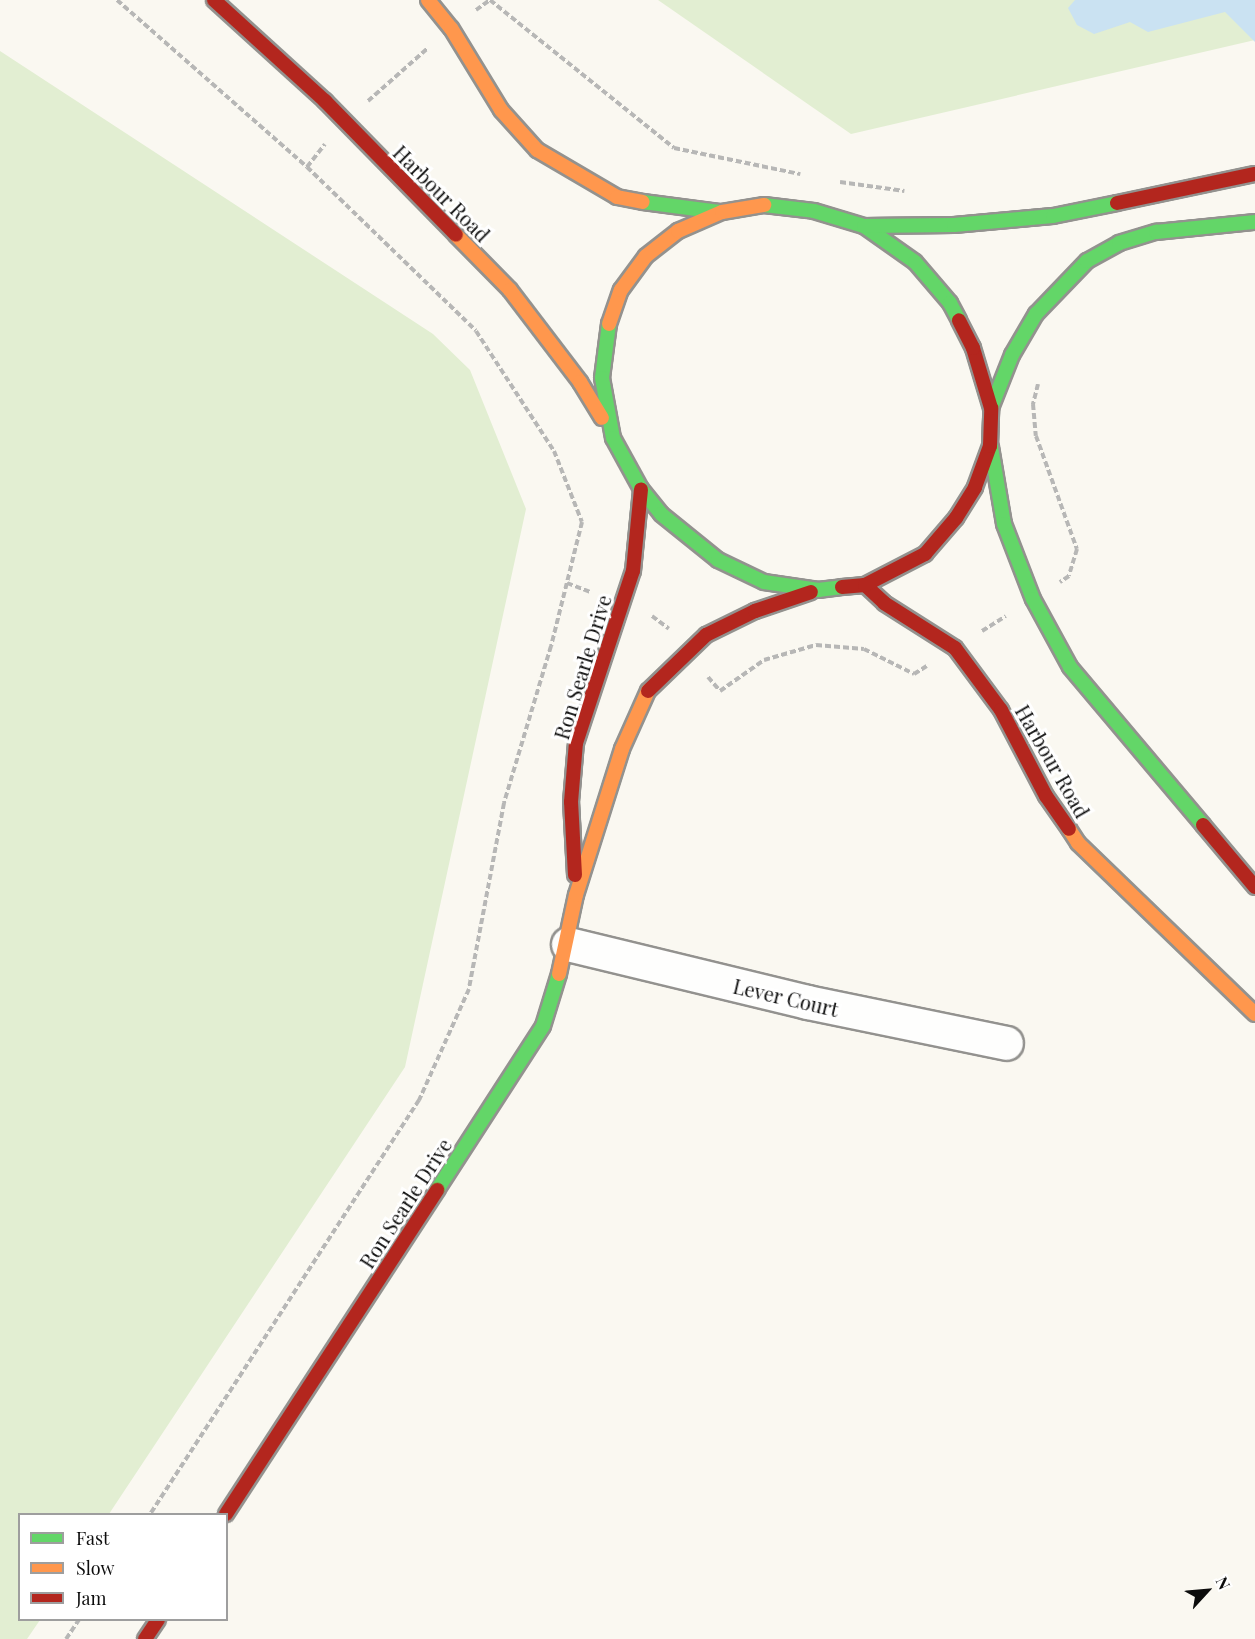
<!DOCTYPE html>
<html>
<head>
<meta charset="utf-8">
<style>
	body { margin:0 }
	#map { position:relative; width:1255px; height:1639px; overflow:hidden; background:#faf8f1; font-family:"Playfair Display",serif }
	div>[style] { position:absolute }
	.green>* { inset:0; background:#e2eed2 }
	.water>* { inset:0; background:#cae2f2 }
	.path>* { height:4px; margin-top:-2px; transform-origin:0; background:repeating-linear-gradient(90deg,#b7b7b6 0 6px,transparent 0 9px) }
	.roads { filter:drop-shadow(2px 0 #93928f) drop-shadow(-2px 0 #93928f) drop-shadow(0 2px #93928f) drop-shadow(0 -2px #93928f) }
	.street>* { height:33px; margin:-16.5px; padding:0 16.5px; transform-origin:16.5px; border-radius:16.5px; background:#fefefd }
	.fast>* { height:14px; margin:-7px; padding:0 7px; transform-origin:7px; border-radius:7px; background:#63d668 }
	.slow>* { height:14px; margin:-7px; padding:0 7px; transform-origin:7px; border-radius:7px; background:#ff974d }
	.jam>* { height:14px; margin:-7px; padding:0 7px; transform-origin:7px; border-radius:7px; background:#b3261e }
	span { translate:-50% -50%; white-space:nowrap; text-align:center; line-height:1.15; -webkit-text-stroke:6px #fff; paint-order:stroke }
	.street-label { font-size:20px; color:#0c0c0c }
	.legend { position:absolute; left:18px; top:1513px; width:210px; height:108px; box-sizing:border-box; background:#fff; border:2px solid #9e9e9e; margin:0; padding:8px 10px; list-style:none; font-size:18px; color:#0c0c0c }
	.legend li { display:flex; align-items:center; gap:12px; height:30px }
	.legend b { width:30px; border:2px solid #9e9e9e }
	.north { position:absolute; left:1177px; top:1561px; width:60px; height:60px; -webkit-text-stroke:4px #fff; paint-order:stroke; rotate:64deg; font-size:16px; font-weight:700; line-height:24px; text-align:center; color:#0c0c0c }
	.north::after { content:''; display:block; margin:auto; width:21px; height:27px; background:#0c0c0c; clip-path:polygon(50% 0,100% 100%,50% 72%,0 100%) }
</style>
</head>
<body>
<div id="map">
	<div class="green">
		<i style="clip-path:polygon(658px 0,1255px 0,1255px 40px,851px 134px)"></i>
		<i style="clip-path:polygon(0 51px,433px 334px,470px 370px,526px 509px,405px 1067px,109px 1514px,20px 1514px,20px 1620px,40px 1620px,27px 1639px,0 1639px)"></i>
	</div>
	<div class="water">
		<i style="clip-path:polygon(1075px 0,1255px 0,1255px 42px,1225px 12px,1148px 32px,1130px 22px,1094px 34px,1077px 25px,1068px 8px)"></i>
	</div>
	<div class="path">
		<i style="left:117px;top:0;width:253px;rotate:41.3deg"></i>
		<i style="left:307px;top:167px;width:235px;rotate:44.1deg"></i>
		<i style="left:476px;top:331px;width:143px;rotate:57deg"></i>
		<i style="left:554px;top:451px;width:76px;rotate:68.5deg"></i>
		<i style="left:582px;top:522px;width:128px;rotate:104deg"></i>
		<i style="left:551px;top:646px;width:164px;rotate:106.7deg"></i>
		<i style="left:504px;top:803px;width:189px;rotate:100.7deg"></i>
		<i style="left:469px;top:989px;width:122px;rotate:114.2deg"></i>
		<i style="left:419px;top:1100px;width:494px;rotate:123deg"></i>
		<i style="left:490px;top:0;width:236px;rotate:38.8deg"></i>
		<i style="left:674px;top:148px;width:129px;rotate:11.7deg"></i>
		<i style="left:476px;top:10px;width:17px;rotate:-36deg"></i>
		<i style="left:368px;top:101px;width:80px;rotate:-41.5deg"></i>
		<i style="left:307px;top:167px;width:29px;rotate:-52deg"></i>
		<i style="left:840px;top:182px;width:65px;rotate:8deg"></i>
		<i style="left:1038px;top:384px;width:21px;rotate:104deg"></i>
		<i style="left:1033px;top:404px;width:32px;rotate:85deg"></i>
		<i style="left:1036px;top:436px;width:120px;rotate:70.1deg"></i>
		<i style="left:1077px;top:549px;width:28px;rotate:107deg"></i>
		<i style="left:1069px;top:576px;width:11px;rotate:146deg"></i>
		<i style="left:567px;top:583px;width:26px;rotate:21deg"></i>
		<i style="left:652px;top:616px;width:21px;rotate:37deg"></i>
		<i style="left:982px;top:631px;width:28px;rotate:-32deg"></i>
		<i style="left:708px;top:677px;width:18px;rotate:49deg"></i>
		<i style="left:720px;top:691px;width:54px;rotate:-35.2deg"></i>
		<i style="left:764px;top:660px;width:54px;rotate:-16.1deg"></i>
		<i style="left:816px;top:645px;width:48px;rotate:4.8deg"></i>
		<i style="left:864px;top:649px;width:56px;rotate:26.6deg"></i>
		<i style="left:914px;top:674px;width:15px;rotate:-32deg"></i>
		<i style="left:66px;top:1639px;width:23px;rotate:-56deg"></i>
	</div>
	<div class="roads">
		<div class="street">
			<i style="left:568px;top:944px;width:246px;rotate:13.6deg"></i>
			<i style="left:807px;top:1002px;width:203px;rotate:11.6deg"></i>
		</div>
		<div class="fast">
			<i style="left:643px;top:202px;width:77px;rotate:7.5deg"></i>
			<i style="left:764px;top:205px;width:50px;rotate:6.8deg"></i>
			<i style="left:814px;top:211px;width:52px;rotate:16.7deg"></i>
			<i style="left:864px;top:226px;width:62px;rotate:35.2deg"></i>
			<i style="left:915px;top:262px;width:54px;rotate:49.5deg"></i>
			<i style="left:950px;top:303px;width:19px;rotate:62deg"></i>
			<i style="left:864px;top:226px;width:90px;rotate:-0.6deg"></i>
			<i style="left:954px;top:225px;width:99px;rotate:-5.2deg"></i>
			<i style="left:1053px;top:216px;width:65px;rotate:-11.5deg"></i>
			<i style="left:609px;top:324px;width:54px;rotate:97.4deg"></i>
			<i style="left:602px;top:378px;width:61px;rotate:79.6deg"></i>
			<i style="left:613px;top:438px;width:58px;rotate:61.2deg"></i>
			<i style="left:641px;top:489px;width:32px;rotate:51deg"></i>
			<i style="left:661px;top:514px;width:73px;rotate:38.9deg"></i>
			<i style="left:718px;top:560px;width:51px;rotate:25.6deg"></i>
			<i style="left:764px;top:582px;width:55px;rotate:8.4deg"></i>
			<i style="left:818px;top:590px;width:24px;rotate:-7deg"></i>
			<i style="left:991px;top:408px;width:57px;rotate:-68.4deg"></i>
			<i style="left:1012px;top:355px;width:48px;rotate:-59.7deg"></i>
			<i style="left:1036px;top:314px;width:74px;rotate:-46.1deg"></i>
			<i style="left:1087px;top:261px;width:37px;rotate:-29deg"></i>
			<i style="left:1119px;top:243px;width:39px;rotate:-17deg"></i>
			<i style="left:1156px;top:232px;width:100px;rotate:-5.8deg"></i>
			<i style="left:991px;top:447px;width:78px;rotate:80.4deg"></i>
			<i style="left:1004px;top:524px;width:80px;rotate:68.9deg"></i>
			<i style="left:1033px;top:599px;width:77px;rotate:61.4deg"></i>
			<i style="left:1070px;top:667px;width:207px;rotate:49.9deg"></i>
			<i style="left:437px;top:1190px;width:195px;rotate:-57.1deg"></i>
			<i style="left:543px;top:1026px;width:54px;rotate:-72.9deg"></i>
		</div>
		<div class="slow">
			<i style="left:428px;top:0;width:36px;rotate:51deg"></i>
			<i style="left:451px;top:28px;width:96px;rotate:58.6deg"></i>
			<i style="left:501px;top:110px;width:54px;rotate:48deg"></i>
			<i style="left:537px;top:150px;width:93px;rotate:30.4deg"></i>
			<i style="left:617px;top:197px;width:26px;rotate:11deg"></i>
			<i style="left:456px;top:235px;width:77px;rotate:45.5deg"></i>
			<i style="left:510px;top:290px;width:116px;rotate:52.7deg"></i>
			<i style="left:580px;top:382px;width:42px;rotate:58.6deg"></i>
			<i style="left:609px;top:324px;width:36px;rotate:-71deg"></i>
			<i style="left:621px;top:290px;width:42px;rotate:-53.7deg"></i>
			<i style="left:646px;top:256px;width:41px;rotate:-38deg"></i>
			<i style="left:678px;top:231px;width:48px;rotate:-23.4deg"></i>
			<i style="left:722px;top:212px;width:43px;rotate:-9.5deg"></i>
			<i style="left:1069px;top:829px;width:17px;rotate:57deg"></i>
			<i style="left:1078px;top:843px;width:246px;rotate:44deg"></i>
			<i style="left:559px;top:974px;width:81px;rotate:-77.9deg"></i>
			<i style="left:576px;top:895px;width:153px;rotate:-72.5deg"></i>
			<i style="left:622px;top:749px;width:64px;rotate:-65.9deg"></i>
		</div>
		<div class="jam">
			<i style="left:214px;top:0;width:150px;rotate:42.3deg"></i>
			<i style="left:325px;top:101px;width:187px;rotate:45.6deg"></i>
			<i style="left:1117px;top:203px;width:141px;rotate:-11.9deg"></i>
			<i style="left:865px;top:585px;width:26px;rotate:43deg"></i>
			<i style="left:884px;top:603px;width:84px;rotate:32.4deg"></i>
			<i style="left:955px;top:648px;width:77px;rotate:53.4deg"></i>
			<i style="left:1001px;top:710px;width:97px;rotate:62.4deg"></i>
			<i style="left:1046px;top:796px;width:40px;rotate:55.1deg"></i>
			<i style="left:842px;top:587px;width:23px;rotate:-5deg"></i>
			<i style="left:865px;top:585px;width:68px;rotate:-27.3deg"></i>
			<i style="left:925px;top:554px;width:48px;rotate:-49.3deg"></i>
			<i style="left:956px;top:518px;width:36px;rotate:-58deg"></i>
			<i style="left:975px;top:487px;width:44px;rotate:-69.9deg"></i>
			<i style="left:990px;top:446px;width:38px;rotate:-88deg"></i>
			<i style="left:991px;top:408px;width:63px;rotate:-106.7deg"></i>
			<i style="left:973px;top:348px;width:31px;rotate:-117deg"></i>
			<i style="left:648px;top:691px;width:81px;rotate:-44deg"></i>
			<i style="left:706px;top:635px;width:55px;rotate:-26.1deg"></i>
			<i style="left:755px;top:611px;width:59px;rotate:-18.7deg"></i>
			<i style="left:1203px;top:825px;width:81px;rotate:50deg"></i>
			<i style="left:575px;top:875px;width:73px;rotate:-93.1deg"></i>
			<i style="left:571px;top:802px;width:59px;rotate:-85.2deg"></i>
			<i style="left:576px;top:743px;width:181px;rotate:-71.7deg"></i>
			<i style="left:633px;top:571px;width:82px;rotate:-84.4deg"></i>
			<i style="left:226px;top:1514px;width:387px;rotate:-56.9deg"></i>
			<i style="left:145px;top:1639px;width:23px;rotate:-56deg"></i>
		</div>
	</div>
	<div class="street-label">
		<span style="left:442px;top:193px;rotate:45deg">Harbour Road</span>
		<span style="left:582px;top:667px;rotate:-73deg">Ron Searle Drive</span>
		<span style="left:1053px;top:761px;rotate:60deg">Harbour Road</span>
		<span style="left:786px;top:997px;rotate:13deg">Lever Court</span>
		<span style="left:405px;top:1203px;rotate:-57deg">Ron Searle Drive</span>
	</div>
	<ul class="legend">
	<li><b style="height:8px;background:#63d668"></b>Fast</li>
	<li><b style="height:8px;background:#ff974d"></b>Slow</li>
	<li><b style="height:8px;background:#b3261e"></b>Jam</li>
	</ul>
	<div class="north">N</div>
</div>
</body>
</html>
